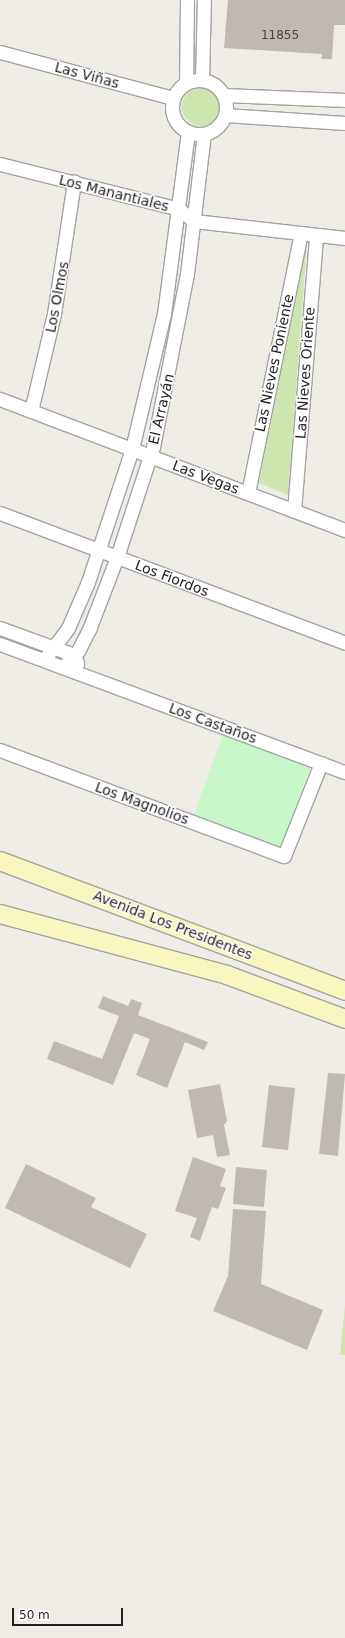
<!DOCTYPE html>
<html>
<head>
<meta charset="utf-8">
<style>
	body { margin:0 }
	#map { position:relative; width:345px; height:1638px; overflow:hidden; background:#efece6; font-family:"DejaVu Sans",sans-serif }
	div>[style] { position:absolute }
	.grass>* { inset:0; background:#cde6b0 }
	.round { border-radius:50% }
	.park>* { inset:0; background:#c7f6c8 }
	.building>* { inset:0; background:#c0b8b3 }
	.roads { filter:drop-shadow(1px 0 #a3a3a3) drop-shadow(-1px 0 #a3a3a3) drop-shadow(0 1px #a3a3a3) drop-shadow(0 -1px #a3a3a3) }
	.street>* { height:13px; margin:-6.5px; padding:0 6.5px; transform-origin:6.5px; border-radius:6.5px; background:#fff }
	.street>.ring { margin:-6.5px; padding:0; box-sizing:content-box; background:none; border:13px solid #fff; border-radius:50% }
	.secondary>* { height:18px; margin:-9px; padding:0 9px; transform-origin:9px; border-radius:9px; background:#f6f6be }
	span { translate:-50% -50%; white-space:nowrap; text-align:center; line-height:1.15; -webkit-text-stroke:3px #fff; paint-order:stroke }
	.number-label { font-size:12px; color:#474544 }
	.number-label span { -webkit-text-stroke-width:0 }
	.street-label { font-size:14px; color:#1f1f1f }
	.scale { position:absolute; left:12px; top:1608px; width:111px; height:18px; box-sizing:border-box; border:2px solid #1f1f1f; border-top:0; padding-left:5px; font-size:12px; line-height:14px; white-space:nowrap; color:#1f1f1f; -webkit-text-stroke:3px #fff; paint-order:stroke }
</style>
</head>
<body>
<div id="map">
	<div class="grass">
		<i class="round" style="left:182px;top:88px;width:38px;height:38px"></i>
		<i style="clip-path:polygon(307px 242px,288px 495px,259px 483px)"></i>
		<i style="clip-path:polygon(345px 1305px,345px 1355px,340px 1355px)"></i>
	</div>
	<div class="park">
		<i style="clip-path:polygon(224px 732px,311px 765px,280px 849px,193px 817px)"></i>
	</div>
	<div class="building">
		<i style="clip-path:polygon(228px 0,345px 0,345px 25px,334px 25px,332px 59px,321px 59px,322px 54px,224px 48px)"></i>
		<i style="clip-path:polygon(103px 996px,128px 1006px,131px 999px,142px 1003px,138px 1015px,208px 1042px,204px 1050px,185px 1042px,167px 1088px,136px 1075px,150px 1039px,134px 1033px,113px 1085px,47px 1059px,54px 1041px,102px 1059px,119px 1016px,98px 1008px)"></i>
		<i style="clip-path:polygon(328px 1073px,345px 1074px,338px 1156px,319px 1154px)"></i>
		<i style="clip-path:polygon(220px 1084px,227px 1121px,224px 1125px,230px 1155px,217px 1157px,213px 1135px,197px 1138px,188px 1090px)"></i>
		<i style="clip-path:polygon(269px 1085px,295px 1088px,288px 1150px,262px 1147px)"></i>
		<i style="clip-path:polygon(193px 1157px,226px 1169px,220px 1186px,226px 1188px,218px 1209px,212px 1207px,200px 1241px,190px 1237px,197px 1218px,175px 1211px)"></i>
		<i style="clip-path:polygon(26px 1164px,96px 1198px,91px 1207px,147px 1234px,130px 1268px,5px 1208px)"></i>
		<i style="clip-path:polygon(236px 1167px,267px 1170px,264px 1207px,233px 1204px)"></i>
		<i style="clip-path:polygon(233px 1209px,266px 1211px,261px 1284px,323px 1310px,307px 1350px,213px 1311px,228px 1276px)"></i>
	</div>
	<div class="roads">
		<div class="street">
			<i style="left:0;top:52px;width:179px;rotate:14.9deg"></i>
			<i class="ring" style="left:172px;top:80px;width:41px;height:41px"></i>
			<i style="left:202px;top:80px;width:80px;rotate:-88.6deg"></i>
			<i style="left:186px;top:83px;width:83px;rotate:-89.3deg"></i>
			<i style="left:224px;top:95px;width:121px;rotate:2.4deg"></i>
			<i style="left:225px;top:115px;width:120px;rotate:3.8deg"></i>
			<i style="left:0;top:164px;width:185px;rotate:14.1deg"></i>
			<i style="left:179px;top:209px;width:19px;rotate:39deg"></i>
			<i style="left:194px;top:221px;width:152px;rotate:6.4deg"></i>
			<i style="left:0;top:399px;width:369px;rotate:20.8deg"></i>
			<i style="left:31px;top:411px;width:100px;rotate:-76.7deg"></i>
			<i style="left:54px;top:314px;width:134px;rotate:-81.4deg"></i>
			<i style="left:248px;top:493px;width:265px;rotate:-78.5deg"></i>
			<i style="left:294px;top:511px;width:277px;rotate:-85.4deg"></i>
			<i style="left:0;top:513px;width:369px;rotate:20.6deg"></i>
			<i style="left:0;top:628px;width:79px;rotate:20deg"></i>
			<i style="left:74px;top:655px;width:9px;rotate:69deg"></i>
			<i style="left:0;top:644px;width:368px;rotate:20.4deg"></i>
			<i style="left:44px;top:660px;width:40px;rotate:-53deg"></i>
			<i style="left:68px;top:628px;width:50px;rotate:-66.5deg"></i>
			<i style="left:88px;top:582px;width:140px;rotate:-71.7deg"></i>
			<i style="left:132px;top:449px;width:139px;rotate:-76.7deg"></i>
			<i style="left:164px;top:314px;width:184px;rotate:-82.5deg"></i>
			<i style="left:63px;top:667px;width:22px;rotate:-47deg"></i>
			<i style="left:78px;top:651px;width:27px;rotate:-63deg"></i>
			<i style="left:90px;top:627px;width:75px;rotate:-68.9deg"></i>
			<i style="left:117px;top:557px;width:116px;rotate:-71.9deg"></i>
			<i style="left:153px;top:447px;width:176px;rotate:-78.9deg"></i>
			<i style="left:187px;top:274px;width:141px;rotate:-83.1deg"></i>
			<i style="left:0;top:750px;width:303px;rotate:20.5deg"></i>
			<i style="left:284px;top:856px;width:100px;rotate:-68.3deg"></i>
		</div>
		<div class="secondary">
			<i style="left:0;top:861px;width:369px;rotate:20.6deg"></i>
			<i style="left:0;top:914px;width:235px;rotate:15deg"></i>
			<i style="left:227px;top:975px;width:126px;rotate:20.4deg"></i>
		</div>
	</div>
	<div class="number-label">
		<span style="left:280px;top:36px">11855</span>
	</div>
	<div class="street-label">
		<span style="left:87px;top:75px;rotate:15deg">Las Viñas</span>
		<span style="left:114px;top:193px;rotate:14deg">Los Manantiales</span>
		<span style="left:57px;top:297px;rotate:-79deg">Los Olmos</span>
		<span style="left:274px;top:363px;rotate:-78deg">Las Nieves Poniente</span>
		<span style="left:305px;top:373px;rotate:-86deg">Las Nieves Oriente</span>
		<span style="left:161px;top:409px;rotate:-77deg">El Arrayán</span>
		<span style="left:206px;top:477px;rotate:21deg">Las Vegas</span>
		<span style="left:172px;top:578px;rotate:21deg">Los Fiordos</span>
		<span style="left:213px;top:723px;rotate:20deg">Los Castaños</span>
		<span style="left:142px;top:803px;rotate:20deg">Los Magnolios</span>
		<span style="left:173px;top:925px;rotate:21deg">Avenida Los Presidentes</span>
	</div>
	<div class="scale">50 m</div>
</div>
</body>
</html>
